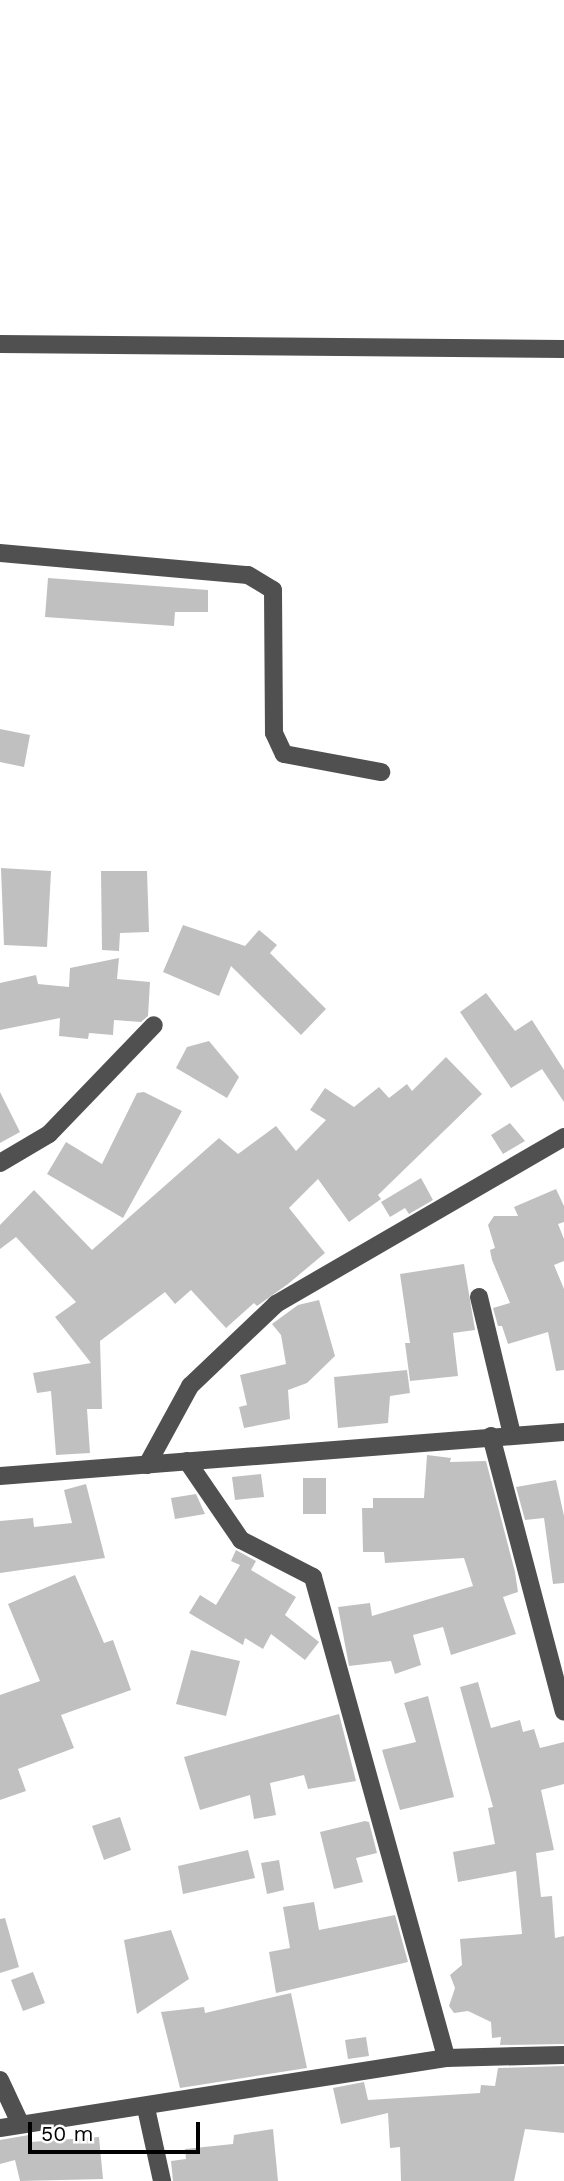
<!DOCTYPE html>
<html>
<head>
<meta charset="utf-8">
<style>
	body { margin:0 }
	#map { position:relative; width:564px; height:2181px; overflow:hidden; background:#fff; font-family:"Work Sans",sans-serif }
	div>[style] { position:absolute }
	.building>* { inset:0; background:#c0c0c0 }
	.minor>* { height:18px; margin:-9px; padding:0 9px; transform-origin:9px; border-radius:9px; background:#505050 }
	span { translate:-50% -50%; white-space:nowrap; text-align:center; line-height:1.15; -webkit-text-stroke:5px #fff; paint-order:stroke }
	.scale { position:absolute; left:28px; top:2122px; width:172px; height:32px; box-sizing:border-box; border:4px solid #000; border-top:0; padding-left:9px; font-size:21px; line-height:24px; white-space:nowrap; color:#000; -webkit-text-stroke:5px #fff; paint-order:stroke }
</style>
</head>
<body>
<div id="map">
	<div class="building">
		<i style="clip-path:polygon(48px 578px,208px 590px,208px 612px,175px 612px,174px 626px,45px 617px)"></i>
		<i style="clip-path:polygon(0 729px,30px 735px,24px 767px,0 762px)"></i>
		<i style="clip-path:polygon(1px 868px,51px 871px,47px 947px,4px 945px)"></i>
		<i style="clip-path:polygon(101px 871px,147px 871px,149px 932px,120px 933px,119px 951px,102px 950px)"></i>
		<i style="clip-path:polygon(183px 925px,245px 946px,259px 930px,277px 945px,270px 953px,326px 1009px,301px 1035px,231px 966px,219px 996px,163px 972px)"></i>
		<i style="clip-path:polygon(119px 958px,117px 979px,150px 982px,148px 1016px,141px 1022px,114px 1020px,113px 1035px,89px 1033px,88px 1039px,59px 1036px,60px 1018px,0 1030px,0 983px,36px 975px,38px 984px,69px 987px,70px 968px)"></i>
		<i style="clip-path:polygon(486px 993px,515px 1031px,532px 1020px,564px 1070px,564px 1102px,542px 1069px,511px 1088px,460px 1012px)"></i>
		<i style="clip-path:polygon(209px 1041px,239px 1077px,227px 1098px,176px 1068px,187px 1047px)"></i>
		<i style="clip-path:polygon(446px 1057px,482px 1094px,378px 1195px,381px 1199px,349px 1222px,318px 1179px,289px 1208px,325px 1253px,288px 1284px,257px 1306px,254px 1303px,226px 1328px,191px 1290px,175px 1304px,165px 1292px,100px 1341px,102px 1409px,87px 1409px,90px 1453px,56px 1455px,51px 1391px,37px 1393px,33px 1373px,91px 1363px,55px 1317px,76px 1302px,16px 1237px,0 1249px,0 1225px,34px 1190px,92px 1250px,219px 1138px,238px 1154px,276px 1126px,296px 1151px,326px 1120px,310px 1110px,325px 1088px,354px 1107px,379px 1087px,389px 1098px,407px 1084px,412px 1091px)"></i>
		<i style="clip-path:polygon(0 1092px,20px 1132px,0 1143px)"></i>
		<i style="clip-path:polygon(144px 1092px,182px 1111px,123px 1218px,47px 1174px,66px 1142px,102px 1164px,137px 1093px)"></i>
		<i style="clip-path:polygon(510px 1123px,525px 1141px,503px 1154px,491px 1135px)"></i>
		<i style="clip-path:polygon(421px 1178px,433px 1200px,409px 1214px,405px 1208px,390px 1217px,381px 1202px)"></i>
		<i style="clip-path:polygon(556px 1189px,564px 1206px,564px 1222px,558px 1224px,564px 1239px,564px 1261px,554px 1265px,564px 1289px,564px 1370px,556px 1371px,548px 1332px,508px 1344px,502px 1326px,498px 1326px,493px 1308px,510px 1303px,492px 1260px,490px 1250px,495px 1248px,488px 1225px,494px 1216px,518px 1216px,514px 1207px)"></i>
		<i style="clip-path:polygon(464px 1264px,475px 1330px,453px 1333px,458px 1376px,410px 1381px,405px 1343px,410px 1343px,400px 1274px)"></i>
		<i style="clip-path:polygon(319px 1300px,335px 1356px,307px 1383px,288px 1390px,290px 1419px,244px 1428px,239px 1407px,247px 1405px,240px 1375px,286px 1364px,281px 1335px,272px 1324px,298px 1305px)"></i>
		<i style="clip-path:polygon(407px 1370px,410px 1393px,390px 1396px,388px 1423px,338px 1428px,334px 1377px)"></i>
		<i style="clip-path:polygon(427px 1455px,451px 1458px,450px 1462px,486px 1461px,515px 1572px,518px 1592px,503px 1597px,516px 1634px,451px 1655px,443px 1627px,413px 1635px,421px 1665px,395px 1674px,391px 1661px,349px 1666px,338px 1607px,370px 1603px,372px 1616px,473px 1586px,464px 1558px,385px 1563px,384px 1552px,363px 1552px,362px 1508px,373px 1508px,373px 1498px,424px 1498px)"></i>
		<i style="clip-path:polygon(261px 1474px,264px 1497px,235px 1500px,232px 1477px)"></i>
		<i style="clip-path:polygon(303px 1478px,326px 1478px,326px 1514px,303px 1514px)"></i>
		<i style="clip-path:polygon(556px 1480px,564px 1516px,564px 1583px,553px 1584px,544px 1518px,525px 1520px,516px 1487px)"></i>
		<i style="clip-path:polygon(86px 1484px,105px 1558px,0 1573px,0 1521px,33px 1518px,34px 1527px,72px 1523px,64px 1490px)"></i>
		<i style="clip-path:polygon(196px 1494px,205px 1514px,175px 1519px,171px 1498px)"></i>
		<i style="clip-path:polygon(236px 1550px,256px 1561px,251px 1570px,296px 1597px,285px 1615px,319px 1642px,305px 1660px,271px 1634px,263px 1649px,245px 1638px,243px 1645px,189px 1613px,200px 1595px,216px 1605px,240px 1565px,231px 1561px)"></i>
		<i style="clip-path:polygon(75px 1575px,104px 1643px,113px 1640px,131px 1690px,61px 1715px,74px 1748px,18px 1769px,26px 1791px,0 1800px,0 1695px,40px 1681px,8px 1604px)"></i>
		<i style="clip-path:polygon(191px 1650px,240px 1661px,226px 1716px,176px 1704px)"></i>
		<i style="clip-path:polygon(478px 1682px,491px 1728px,520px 1720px,523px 1732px,534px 1729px,540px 1748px,564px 1742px,564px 1784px,541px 1790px,554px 1850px,536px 1853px,541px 1897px,552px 1896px,555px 1938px,564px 1936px,564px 2044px,500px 2045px,501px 2037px,492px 2038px,491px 2022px,468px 2011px,454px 2013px,449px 2006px,455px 1988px,450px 1975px,462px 1965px,460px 1939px,522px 1934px,516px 1871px,458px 1882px,453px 1852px,495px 1844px,488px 1808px,493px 1807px,460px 1687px)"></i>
		<i style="clip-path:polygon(428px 1696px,454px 1797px,400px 1810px,382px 1750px,416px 1742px,404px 1703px)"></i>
		<i style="clip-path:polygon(339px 1714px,356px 1781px,308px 1789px,304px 1775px,270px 1783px,276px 1815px,254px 1819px,250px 1795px,200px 1810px,184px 1757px)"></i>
		<i style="clip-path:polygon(120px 1817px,131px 1850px,104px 1860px,92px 1826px)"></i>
		<i style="clip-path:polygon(365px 1821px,369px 1822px,377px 1853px,356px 1858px,363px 1882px,334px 1889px,320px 1832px)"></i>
		<i style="clip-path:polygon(248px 1850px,255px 1878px,183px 1894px,178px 1866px)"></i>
		<i style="clip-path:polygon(279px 1860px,284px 1890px,267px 1894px,261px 1863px)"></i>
		<i style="clip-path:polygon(314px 1902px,319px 1930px,395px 1915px,408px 1962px,276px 1993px,269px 1952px,290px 1948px,283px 1907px)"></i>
		<i style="clip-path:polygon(5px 1918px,19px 1967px,0 1973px,0 1919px)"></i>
		<i style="clip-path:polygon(171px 1930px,189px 1979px,137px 2014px,124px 1940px)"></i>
		<i style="clip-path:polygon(33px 1972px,45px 2003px,23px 2011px,11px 1980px)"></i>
		<i style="clip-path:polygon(291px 1993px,307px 2068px,180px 2088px,161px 2012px,204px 2007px,205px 2013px)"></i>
		<i style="clip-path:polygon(366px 2037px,369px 2056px,348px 2059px,345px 2040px)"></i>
		<i style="clip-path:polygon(564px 2066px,564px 2133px,525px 2129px,514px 2181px,401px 2181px,400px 2147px,390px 2148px,388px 2113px,341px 2124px,333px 2088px,364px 2082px,368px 2100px,480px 2093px,481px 2085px,495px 2086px,498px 2068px)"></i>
		<i style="clip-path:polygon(273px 2129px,278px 2181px,173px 2181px,171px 2161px,186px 2159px,185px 2149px,233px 2144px,234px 2135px)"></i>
		<i style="clip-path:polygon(29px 2135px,31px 2142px,99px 2137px,103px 2179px,20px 2181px,15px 2160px,0 2164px,0 2140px)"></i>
	</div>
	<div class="minor">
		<i style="left:0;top:344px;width:564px;rotate:0.51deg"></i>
		<i style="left:0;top:553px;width:249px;rotate:5.1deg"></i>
		<i style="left:248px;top:575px;width:29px;rotate:31deg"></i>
		<i style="left:273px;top:590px;width:143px;rotate:89.6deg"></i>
		<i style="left:274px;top:733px;width:23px;rotate:65deg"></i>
		<i style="left:284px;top:754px;width:99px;rotate:10.5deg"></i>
		<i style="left:0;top:1163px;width:57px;rotate:-30.6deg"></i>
		<i style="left:49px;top:1134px;width:151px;rotate:-46.1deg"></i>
		<i style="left:479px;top:1297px;width:141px;rotate:76.5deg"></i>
		<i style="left:491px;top:1436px;width:285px;rotate:75.2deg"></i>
		<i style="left:187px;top:1461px;width:96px;rotate:55.6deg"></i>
		<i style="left:241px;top:1540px;width:81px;rotate:27.2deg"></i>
		<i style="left:313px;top:1577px;width:499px;rotate:74.5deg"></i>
		<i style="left:147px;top:1465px;width:90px;rotate:-61.4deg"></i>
		<i style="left:190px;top:1386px;width:119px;rotate:-43.6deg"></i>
		<i style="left:276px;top:1304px;width:333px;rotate:-30.1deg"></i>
		<i style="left:0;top:1476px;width:566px;rotate:-4.46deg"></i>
		<i style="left:0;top:2080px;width:47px;rotate:65.1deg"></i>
		<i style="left:146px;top:2108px;width:75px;rotate:77.6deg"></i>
		<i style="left:0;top:2128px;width:451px;rotate:-8.9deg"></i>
		<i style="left:446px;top:2058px;width:118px;rotate:-1.5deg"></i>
	</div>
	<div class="scale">50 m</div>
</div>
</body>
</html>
